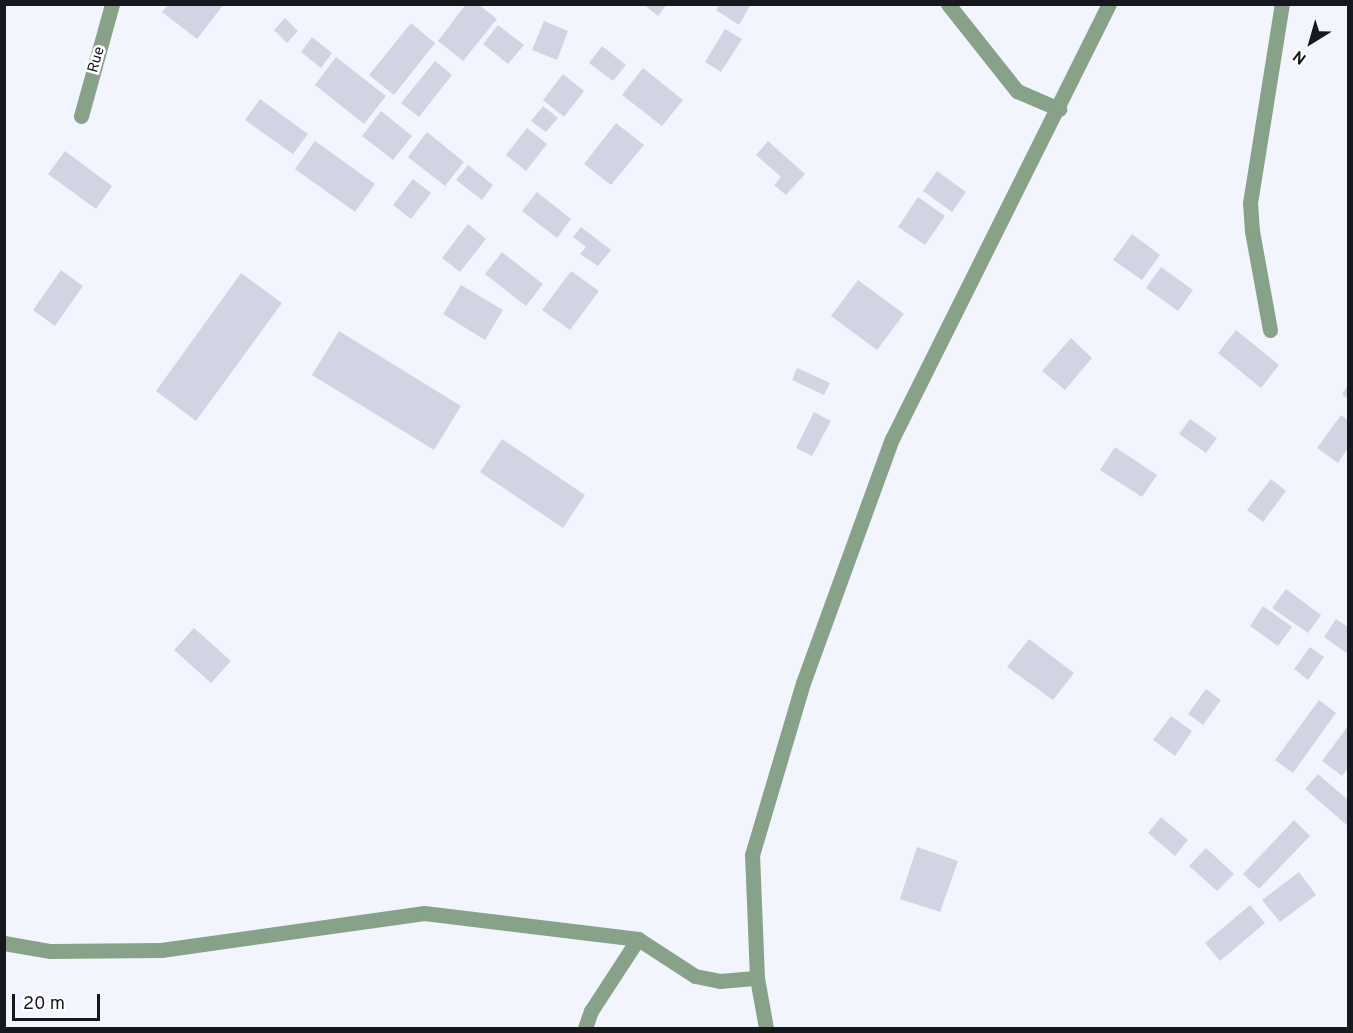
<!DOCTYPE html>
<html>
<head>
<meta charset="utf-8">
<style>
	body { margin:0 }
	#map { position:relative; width:1353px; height:1033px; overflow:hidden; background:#f3f5fe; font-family:Overpass,sans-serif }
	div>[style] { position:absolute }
	.building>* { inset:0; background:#d1d5e3 }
	.minor>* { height:15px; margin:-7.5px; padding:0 7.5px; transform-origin:7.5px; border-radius:7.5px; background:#88a289 }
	span { translate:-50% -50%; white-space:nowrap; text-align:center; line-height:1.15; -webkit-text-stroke:5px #fff; paint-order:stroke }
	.street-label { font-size:15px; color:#17181d }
	.frame { position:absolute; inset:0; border:6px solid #17181d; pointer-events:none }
	.north { position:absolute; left:1281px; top:12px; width:60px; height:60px; -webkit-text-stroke:4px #fff; paint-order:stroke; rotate:217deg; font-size:16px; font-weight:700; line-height:24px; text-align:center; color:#17181d }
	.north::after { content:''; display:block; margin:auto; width:21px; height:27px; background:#17181d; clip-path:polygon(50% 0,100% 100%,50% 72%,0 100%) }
	.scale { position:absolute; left:12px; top:994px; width:88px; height:27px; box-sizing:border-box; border:3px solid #17181d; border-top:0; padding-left:8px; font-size:18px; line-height:21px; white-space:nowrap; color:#17181d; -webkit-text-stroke:4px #fff; paint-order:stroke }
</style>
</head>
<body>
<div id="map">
	<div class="building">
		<i style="clip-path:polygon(169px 4px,224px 4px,197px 39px,162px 12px)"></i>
		<i style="clip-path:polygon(466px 4px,478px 4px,497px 19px,463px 61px,438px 41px)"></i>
		<i style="clip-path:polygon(643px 4px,667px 4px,658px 16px)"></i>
		<i style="clip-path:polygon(720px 4px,751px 4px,739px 25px,716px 10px)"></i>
		<i style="clip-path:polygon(285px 18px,298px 31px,287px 43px,274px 30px)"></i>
		<i style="clip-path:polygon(544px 21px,568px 31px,557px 60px,532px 50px)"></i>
		<i style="clip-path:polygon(411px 23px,435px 43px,394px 95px,369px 75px)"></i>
		<i style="clip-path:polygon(498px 25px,524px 45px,508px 64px,483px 44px)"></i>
		<i style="clip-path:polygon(725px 29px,742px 39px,721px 72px,705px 62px)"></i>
		<i style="clip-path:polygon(312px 37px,332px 53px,321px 68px,301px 52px)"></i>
		<i style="clip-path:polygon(602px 46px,626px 65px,613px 81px,589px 63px)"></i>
		<i style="clip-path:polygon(336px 57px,386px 96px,364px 124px,315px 85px)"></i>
		<i style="clip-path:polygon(435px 61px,452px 75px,419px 117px,401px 103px)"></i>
		<i style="clip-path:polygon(643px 68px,683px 100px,662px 126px,622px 95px)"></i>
		<i style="clip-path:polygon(563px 74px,584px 91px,564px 117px,543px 100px)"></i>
		<i style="clip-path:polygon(260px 99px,308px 134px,293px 154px,245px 120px)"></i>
		<i style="clip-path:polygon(543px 106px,558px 118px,546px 132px,531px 121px)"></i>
		<i style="clip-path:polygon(381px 111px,412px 136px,393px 160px,362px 136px)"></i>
		<i style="clip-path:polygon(616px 123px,644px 145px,611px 185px,584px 164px)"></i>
		<i style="clip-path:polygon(527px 128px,547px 144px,526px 171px,506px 155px)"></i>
		<i style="clip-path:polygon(427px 132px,464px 162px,445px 186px,408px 157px)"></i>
		<i style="clip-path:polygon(315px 141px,375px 184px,355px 212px,295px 169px)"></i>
		<i style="clip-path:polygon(768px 141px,805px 174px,786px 195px,774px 185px,781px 177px,756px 155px)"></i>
		<i style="clip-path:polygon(65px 151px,112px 186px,96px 209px,48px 174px)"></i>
		<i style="clip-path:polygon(468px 165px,493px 185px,482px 200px,456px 180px)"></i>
		<i style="clip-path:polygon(937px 171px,966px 192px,952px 212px,923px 191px)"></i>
		<i style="clip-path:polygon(413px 179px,431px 193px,411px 219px,393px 205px)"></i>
		<i style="clip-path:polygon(537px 192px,571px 219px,557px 238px,522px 211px)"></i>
		<i style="clip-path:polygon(918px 197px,945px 216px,925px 245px,898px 227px)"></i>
		<i style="clip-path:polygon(468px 224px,486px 239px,460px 272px,442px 258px)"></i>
		<i style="clip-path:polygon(581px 227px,611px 250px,598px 266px,580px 254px,586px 247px,573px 237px)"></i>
		<i style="clip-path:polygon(1132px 234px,1160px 255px,1142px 280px,1113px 260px)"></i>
		<i style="clip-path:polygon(502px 252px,543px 284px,526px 306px,485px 274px)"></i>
		<i style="clip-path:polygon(1161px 267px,1193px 290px,1178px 311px,1146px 288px)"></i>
		<i style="clip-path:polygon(61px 270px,83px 286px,55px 326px,33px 310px)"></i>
		<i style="clip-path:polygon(571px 271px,599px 291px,570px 330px,542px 310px)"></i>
		<i style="clip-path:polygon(241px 273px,282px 303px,196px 421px,156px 391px)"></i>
		<i style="clip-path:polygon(858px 280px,904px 314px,877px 350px,831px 316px)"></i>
		<i style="clip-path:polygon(461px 285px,503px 310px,485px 340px,443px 314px)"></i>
		<i style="clip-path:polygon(1236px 330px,1279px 365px,1261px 388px,1218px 353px)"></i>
		<i style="clip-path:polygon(339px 331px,461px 406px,434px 450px,312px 375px)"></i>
		<i style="clip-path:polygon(1071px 338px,1092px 358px,1065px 390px,1042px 371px)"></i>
		<i style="clip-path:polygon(797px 368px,830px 383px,824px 395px,792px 380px)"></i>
		<i style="clip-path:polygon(1348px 385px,1348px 399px,1342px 394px)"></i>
		<i style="clip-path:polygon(814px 412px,831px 421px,812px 456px,796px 448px)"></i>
		<i style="clip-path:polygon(1341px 415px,1348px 420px,1348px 448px,1338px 463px,1317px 448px)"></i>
		<i style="clip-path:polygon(1190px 419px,1217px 438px,1206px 453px,1179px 434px)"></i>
		<i style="clip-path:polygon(502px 439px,585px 495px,563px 528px,480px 472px)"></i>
		<i style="clip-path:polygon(1115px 447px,1157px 475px,1142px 497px,1100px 470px)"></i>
		<i style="clip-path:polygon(1271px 479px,1286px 491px,1263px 522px,1247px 510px)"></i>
		<i style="clip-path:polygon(1286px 589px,1321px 615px,1308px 633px,1272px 608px)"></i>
		<i style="clip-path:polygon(1263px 606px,1292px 627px,1278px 646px,1250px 626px)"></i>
		<i style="clip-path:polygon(1336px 619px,1348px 627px,1348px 654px,1324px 637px)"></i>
		<i style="clip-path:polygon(194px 628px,231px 661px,211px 683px,174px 650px)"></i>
		<i style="clip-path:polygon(1029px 639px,1074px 673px,1053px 700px,1007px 667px)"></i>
		<i style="clip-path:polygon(1310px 647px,1324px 657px,1308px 680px,1294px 669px)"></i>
		<i style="clip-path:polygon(1206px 689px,1221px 700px,1203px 725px,1188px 714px)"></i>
		<i style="clip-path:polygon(1319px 700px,1336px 713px,1293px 773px,1275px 760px)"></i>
		<i style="clip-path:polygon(1171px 716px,1192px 731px,1175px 756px,1153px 740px)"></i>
		<i style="clip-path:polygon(1348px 726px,1348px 768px,1342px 776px,1322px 761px)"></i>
		<i style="clip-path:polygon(1318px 774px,1348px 800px,1348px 826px,1305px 789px)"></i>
		<i style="clip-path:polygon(1161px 817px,1188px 840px,1175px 856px,1148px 833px)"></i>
		<i style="clip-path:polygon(1294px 820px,1310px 836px,1259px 889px,1243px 874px)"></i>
		<i style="clip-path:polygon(917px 847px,958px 861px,940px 912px,900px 899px)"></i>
		<i style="clip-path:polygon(1206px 848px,1234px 874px,1217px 891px,1189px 866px)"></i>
		<i style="clip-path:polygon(1299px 872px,1316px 895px,1280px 922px,1262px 900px)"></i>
		<i style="clip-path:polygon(1250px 905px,1265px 923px,1220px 961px,1205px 943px)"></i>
	</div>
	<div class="minor">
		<i style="left:948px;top:4px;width:111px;rotate:51.6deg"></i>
		<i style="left:1017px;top:91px;width:46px;rotate:23.2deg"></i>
		<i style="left:81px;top:116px;width:116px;rotate:-74.5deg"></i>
		<i style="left:1270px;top:330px;width:101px;rotate:-100.3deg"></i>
		<i style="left:1252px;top:231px;width:28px;rotate:-94deg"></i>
		<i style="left:1250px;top:203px;width:202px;rotate:-80.9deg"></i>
		<i style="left:4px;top:943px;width:47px;rotate:9.9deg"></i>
		<i style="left:50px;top:951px;width:111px;rotate:-0.5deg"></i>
		<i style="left:161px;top:950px;width:266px;rotate:-8deg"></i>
		<i style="left:424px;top:913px;width:216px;rotate:6.9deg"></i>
		<i style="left:638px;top:939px;width:68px;rotate:33deg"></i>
		<i style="left:695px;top:976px;width:25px;rotate:11deg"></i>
		<i style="left:720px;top:981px;width:37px;rotate:-5deg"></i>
		<i style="left:585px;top:1028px;width:18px;rotate:-71deg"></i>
		<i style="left:591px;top:1011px;width:86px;rotate:-56.9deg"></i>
		<i style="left:766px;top:1028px;width:51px;rotate:-100.2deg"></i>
		<i style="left:757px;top:978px;width:123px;rotate:-92.3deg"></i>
		<i style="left:752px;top:855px;width:179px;rotate:-73.5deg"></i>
		<i style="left:803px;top:683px;width:260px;rotate:-70deg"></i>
		<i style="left:892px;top:439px;width:486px;rotate:-63.5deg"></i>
	</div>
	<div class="street-label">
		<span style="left:97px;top:60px;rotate:-74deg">Rue</span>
	</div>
	<div class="frame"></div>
	<div class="north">N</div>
	<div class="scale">20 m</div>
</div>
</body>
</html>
